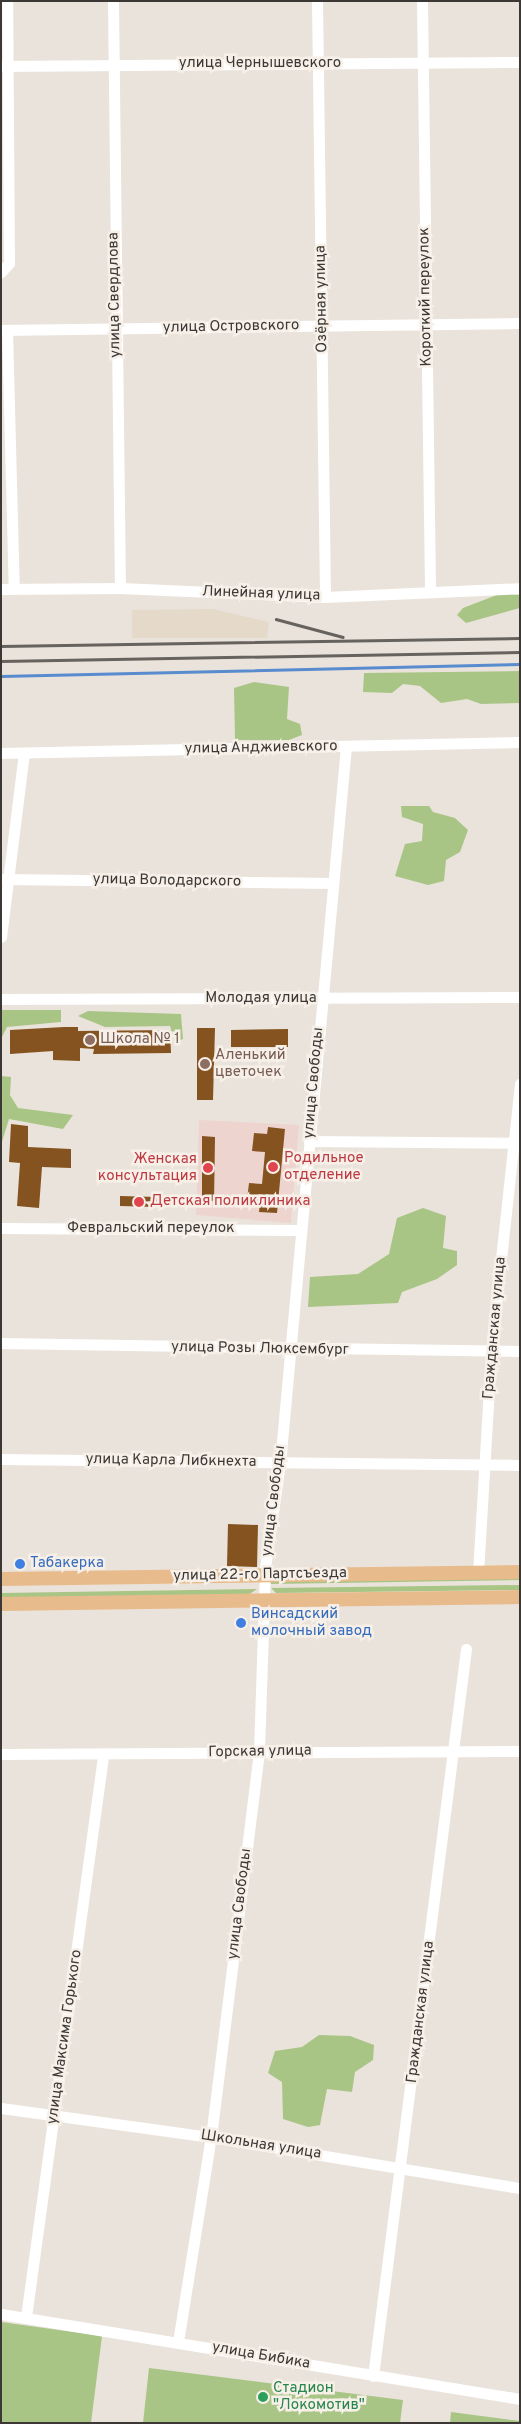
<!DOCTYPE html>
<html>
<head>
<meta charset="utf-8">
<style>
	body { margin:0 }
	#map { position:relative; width:521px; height:2424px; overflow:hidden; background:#eae3db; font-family:Overpass,sans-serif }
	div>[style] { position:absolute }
	.built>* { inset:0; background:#e5d9ca }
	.medical>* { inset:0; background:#eed4ce }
	.green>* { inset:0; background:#a9c585 }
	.stream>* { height:2.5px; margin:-1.25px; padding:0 1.25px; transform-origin:1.25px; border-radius:1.25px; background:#598bcf }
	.building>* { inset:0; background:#855320 }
	.minor>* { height:11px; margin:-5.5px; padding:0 5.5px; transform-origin:5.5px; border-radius:5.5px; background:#fff }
	.major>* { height:14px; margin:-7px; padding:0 7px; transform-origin:7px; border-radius:7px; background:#e8bb8c }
	.rail>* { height:2.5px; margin:-1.25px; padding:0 1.25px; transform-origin:1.25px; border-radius:1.25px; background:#66625d }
	.dots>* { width:14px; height:14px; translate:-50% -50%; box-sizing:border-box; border:2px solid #f7f0e8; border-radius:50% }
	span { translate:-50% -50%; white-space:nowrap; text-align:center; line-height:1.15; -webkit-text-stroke:5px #f7f0e8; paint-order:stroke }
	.street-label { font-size:15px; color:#3b3835 }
	.education-label { font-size:15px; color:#785e54 }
	.left { translate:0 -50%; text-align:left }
	.health-label { font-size:15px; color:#be3a42 }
	.right { translate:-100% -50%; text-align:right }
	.shop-label { font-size:15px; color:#366cbe }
	.leisure-label { font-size:15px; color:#27864d }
	.frame { position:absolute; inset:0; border:2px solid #3b3835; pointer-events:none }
</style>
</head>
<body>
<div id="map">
	<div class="built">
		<i style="clip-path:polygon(213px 609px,269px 622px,267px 638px,132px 638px,132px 610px)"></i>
	</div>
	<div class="medical">
		<i style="clip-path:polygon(199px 1120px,299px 1125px,291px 1223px,196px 1215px)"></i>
	</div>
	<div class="green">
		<i style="clip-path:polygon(502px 593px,520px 595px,520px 608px,466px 623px,457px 615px,463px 608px)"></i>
		<i style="clip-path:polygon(520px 671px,520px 703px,481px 704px,467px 699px,441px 703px,420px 686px,403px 684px,392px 693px,363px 692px,364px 673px)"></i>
		<i style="clip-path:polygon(254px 682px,289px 687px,287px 719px,300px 724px,302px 735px,289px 740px,235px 740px,234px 688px)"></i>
		<i style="clip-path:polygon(401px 806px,429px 806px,433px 812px,455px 818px,468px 830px,460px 852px,446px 860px,444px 881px,428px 885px,395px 876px,405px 844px,422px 841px,423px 824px,402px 817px)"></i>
		<i style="clip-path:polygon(1px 1010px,61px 1010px,61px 1022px,7px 1027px,1px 1039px)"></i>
		<i style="clip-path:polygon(88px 1011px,181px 1014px,183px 1039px,175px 1042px,170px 1026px,105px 1027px,78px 1016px)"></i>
		<i style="clip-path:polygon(1px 1076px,11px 1077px,10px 1095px,18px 1108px,73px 1115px,63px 1129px,9px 1119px,1px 1145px)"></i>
		<i style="clip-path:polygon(423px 1208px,446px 1216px,443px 1248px,457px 1251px,457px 1265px,437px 1279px,402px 1292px,398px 1303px,308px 1307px,310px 1277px,358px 1274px,389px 1254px,397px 1218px)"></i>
		<i style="clip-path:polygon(520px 1576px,520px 1580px,270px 1584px,271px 1580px)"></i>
		<i style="clip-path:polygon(520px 1585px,520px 1590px,276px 1593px,271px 1588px)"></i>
		<i style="clip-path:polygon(257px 1589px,248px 1595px,1px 1599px,1px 1593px)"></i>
		<i style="clip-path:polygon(319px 2035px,350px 2036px,374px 2045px,373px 2060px,355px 2072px,352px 2092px,327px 2089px,320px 2125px,308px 2127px,283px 2119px,282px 2082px,268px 2073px,275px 2051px,302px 2047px)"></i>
		<i style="clip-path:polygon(1px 2322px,102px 2336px,91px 2423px,1px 2423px)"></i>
		<i style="clip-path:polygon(149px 2368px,403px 2400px,400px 2423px,143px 2423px)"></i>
		<i style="clip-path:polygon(451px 2412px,520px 2421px,520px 2423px,450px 2423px)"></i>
	</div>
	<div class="stream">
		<i style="left:1px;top:676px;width:519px;rotate:-1.32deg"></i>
	</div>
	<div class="building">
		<i style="clip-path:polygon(64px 1027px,78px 1027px,78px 1031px,170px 1030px,171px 1053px,93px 1054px,94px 1049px,80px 1048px,80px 1061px,53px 1060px,53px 1051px,10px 1054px,10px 1030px)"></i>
		<i style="clip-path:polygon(197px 1028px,215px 1028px,213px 1100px,197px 1100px)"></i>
		<i style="clip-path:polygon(288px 1029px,288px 1047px,231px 1047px,231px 1030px)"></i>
		<i style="clip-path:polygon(11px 1124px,28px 1126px,28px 1147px,71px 1149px,71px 1168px,42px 1167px,39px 1208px,17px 1206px,20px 1163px,9px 1162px)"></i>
		<i style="clip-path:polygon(268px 1127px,285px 1129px,277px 1213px,259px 1212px,260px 1202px,247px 1200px,249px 1183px,262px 1184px,265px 1152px,252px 1151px,254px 1133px,267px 1134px)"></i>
		<i style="clip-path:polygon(202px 1136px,215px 1137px,214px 1201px,202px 1200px)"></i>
		<i style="clip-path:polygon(120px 1196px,157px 1197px,157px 1207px,120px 1206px)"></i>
		<i style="clip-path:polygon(228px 1524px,258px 1525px,257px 1567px,227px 1566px)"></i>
	</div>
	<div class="minor">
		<i style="left:113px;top:1px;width:587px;rotate:89.32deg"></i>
		<i style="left:317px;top:1px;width:596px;rotate:89.23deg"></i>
		<i style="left:422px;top:1px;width:591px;rotate:89.22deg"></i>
		<i style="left:1px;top:66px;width:519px;rotate:-0.44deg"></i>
		<i style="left:1px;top:272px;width:12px;rotate:-48deg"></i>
		<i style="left:9px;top:263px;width:262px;rotate:-90.4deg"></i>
		<i style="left:1px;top:330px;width:519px;rotate:-0.77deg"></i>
		<i style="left:7px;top:330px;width:259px;rotate:88.5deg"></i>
		<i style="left:1px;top:589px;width:119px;rotate:-0.5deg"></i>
		<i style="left:120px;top:588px;width:205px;rotate:2.5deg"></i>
		<i style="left:325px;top:597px;width:195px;rotate:-2.6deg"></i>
		<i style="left:1px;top:753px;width:519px;rotate:-1.21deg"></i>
		<i style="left:1px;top:879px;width:332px;rotate:0.7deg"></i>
		<i style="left:1px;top:937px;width:185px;rotate:-82.9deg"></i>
		<i style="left:1px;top:999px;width:519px;rotate:-0.22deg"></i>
		<i style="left:309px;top:1141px;width:211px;rotate:0.5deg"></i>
		<i style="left:1px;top:1228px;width:300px;rotate:0.4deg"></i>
		<i style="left:1px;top:1343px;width:519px;rotate:0.88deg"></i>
		<i style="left:1px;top:1459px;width:519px;rotate:0.66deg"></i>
		<i style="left:478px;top:1573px;width:222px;rotate:-86.6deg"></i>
		<i style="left:491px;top:1351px;width:269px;rotate:-83.8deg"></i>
		<i style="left:1px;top:1754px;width:519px;rotate:-0.33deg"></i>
		<i style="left:1px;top:2108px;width:212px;rotate:7.9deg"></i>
		<i style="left:211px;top:2137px;width:313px;rotate:9.4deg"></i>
		<i style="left:1px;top:2314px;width:526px;rotate:9.3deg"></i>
		<i style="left:26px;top:2317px;width:566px;rotate:-82.18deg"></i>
		<i style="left:178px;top:2342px;width:208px;rotate:-80.9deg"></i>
		<i style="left:211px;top:2137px;width:389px;rotate:-82.9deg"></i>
		<i style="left:259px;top:1751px;width:183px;rotate:-88.1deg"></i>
		<i style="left:265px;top:1568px;width:106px;rotate:-81.9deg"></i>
		<i style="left:280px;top:1463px;width:720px;rotate:-84.74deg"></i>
		<i style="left:373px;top:2376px;width:733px;rotate:-82.71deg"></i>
	</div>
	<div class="major">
		<i style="left:1px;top:1579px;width:519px;rotate:-0.77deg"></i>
		<i style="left:1px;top:1604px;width:519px;rotate:-0.77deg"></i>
	</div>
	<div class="rail">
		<i style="left:276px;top:619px;width:69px;rotate:15deg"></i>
		<i style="left:1px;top:646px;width:519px;rotate:-0.88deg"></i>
		<i style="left:1px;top:661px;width:519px;rotate:-0.99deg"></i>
	</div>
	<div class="dots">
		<i style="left:90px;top:1040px;background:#8d6e63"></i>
		<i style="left:205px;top:1064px;background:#8d6e63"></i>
		<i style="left:273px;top:1167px;background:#e0444e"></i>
		<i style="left:208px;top:1168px;background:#e0444e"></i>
		<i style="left:139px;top:1202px;background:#e0444e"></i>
		<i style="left:20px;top:1564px;background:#3f7fe0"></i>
		<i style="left:241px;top:1623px;background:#3f7fe0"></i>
		<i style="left:263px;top:2397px;background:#2e9e5b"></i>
	</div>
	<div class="street-label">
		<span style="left:260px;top:64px">улица Чернышевского</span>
		<span style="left:115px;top:295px;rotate:-91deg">улица Свердлова</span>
		<span style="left:426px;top:297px;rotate:-91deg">Короткий переулок</span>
		<span style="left:322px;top:299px;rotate:-91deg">Озёрная улица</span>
		<span style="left:231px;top:327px;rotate:-1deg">улица Островского</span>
		<span style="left:261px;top:594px;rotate:2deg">Линейная улица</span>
		<span style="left:261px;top:748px;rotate:-1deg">улица Анджиевского</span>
		<span style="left:167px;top:881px;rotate:1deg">улица Володарского</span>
		<span style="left:261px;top:999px">Молодая улица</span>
		<span style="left:314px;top:1083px;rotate:-85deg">улица Свободы</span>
		<span style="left:151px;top:1229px">Февральский переулок</span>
		<span style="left:495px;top:1328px;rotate:-85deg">Гражданская улица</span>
		<span style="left:260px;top:1349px;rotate:1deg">улица Розы Люксембург</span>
		<span style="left:171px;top:1461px;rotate:1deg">улица Карла Либкнехта</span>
		<span style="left:274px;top:1501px;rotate:-83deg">улица Свободы</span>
		<span style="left:260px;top:1575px;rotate:-1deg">улица 22-го Партсъезда</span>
		<span style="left:260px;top:1752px;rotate:-1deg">Горская улица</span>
		<span style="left:240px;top:1904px;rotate:-83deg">улица Свободы</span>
		<span style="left:421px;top:2012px;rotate:-83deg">Гражданская улица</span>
		<span style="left:65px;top:2037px;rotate:-82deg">улица Максима Горького</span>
		<span style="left:261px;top:2145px;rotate:9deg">Школьная улица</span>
		<span style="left:261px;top:2356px;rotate:10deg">улица Бибика</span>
	</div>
	<div class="education-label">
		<span class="left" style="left:100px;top:1040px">Школа № 1</span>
		<span class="left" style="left:215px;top:1064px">Аленький<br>цветочек</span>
	</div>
	<div class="health-label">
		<span class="left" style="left:284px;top:1167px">Родильное<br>отделение</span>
		<span class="right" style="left:197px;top:1168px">Женская<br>консультация</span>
		<span class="left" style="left:150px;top:1202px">Детская поликлиника</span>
	</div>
	<div class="shop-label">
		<span class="left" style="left:30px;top:1564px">Табакерка</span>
		<span class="left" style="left:251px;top:1623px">Винсадский<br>молочный завод</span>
	</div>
	<div class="leisure-label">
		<span class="left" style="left:273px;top:2397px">Стадион<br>"Локомотив"</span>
	</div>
	<div class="frame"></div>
</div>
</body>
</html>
